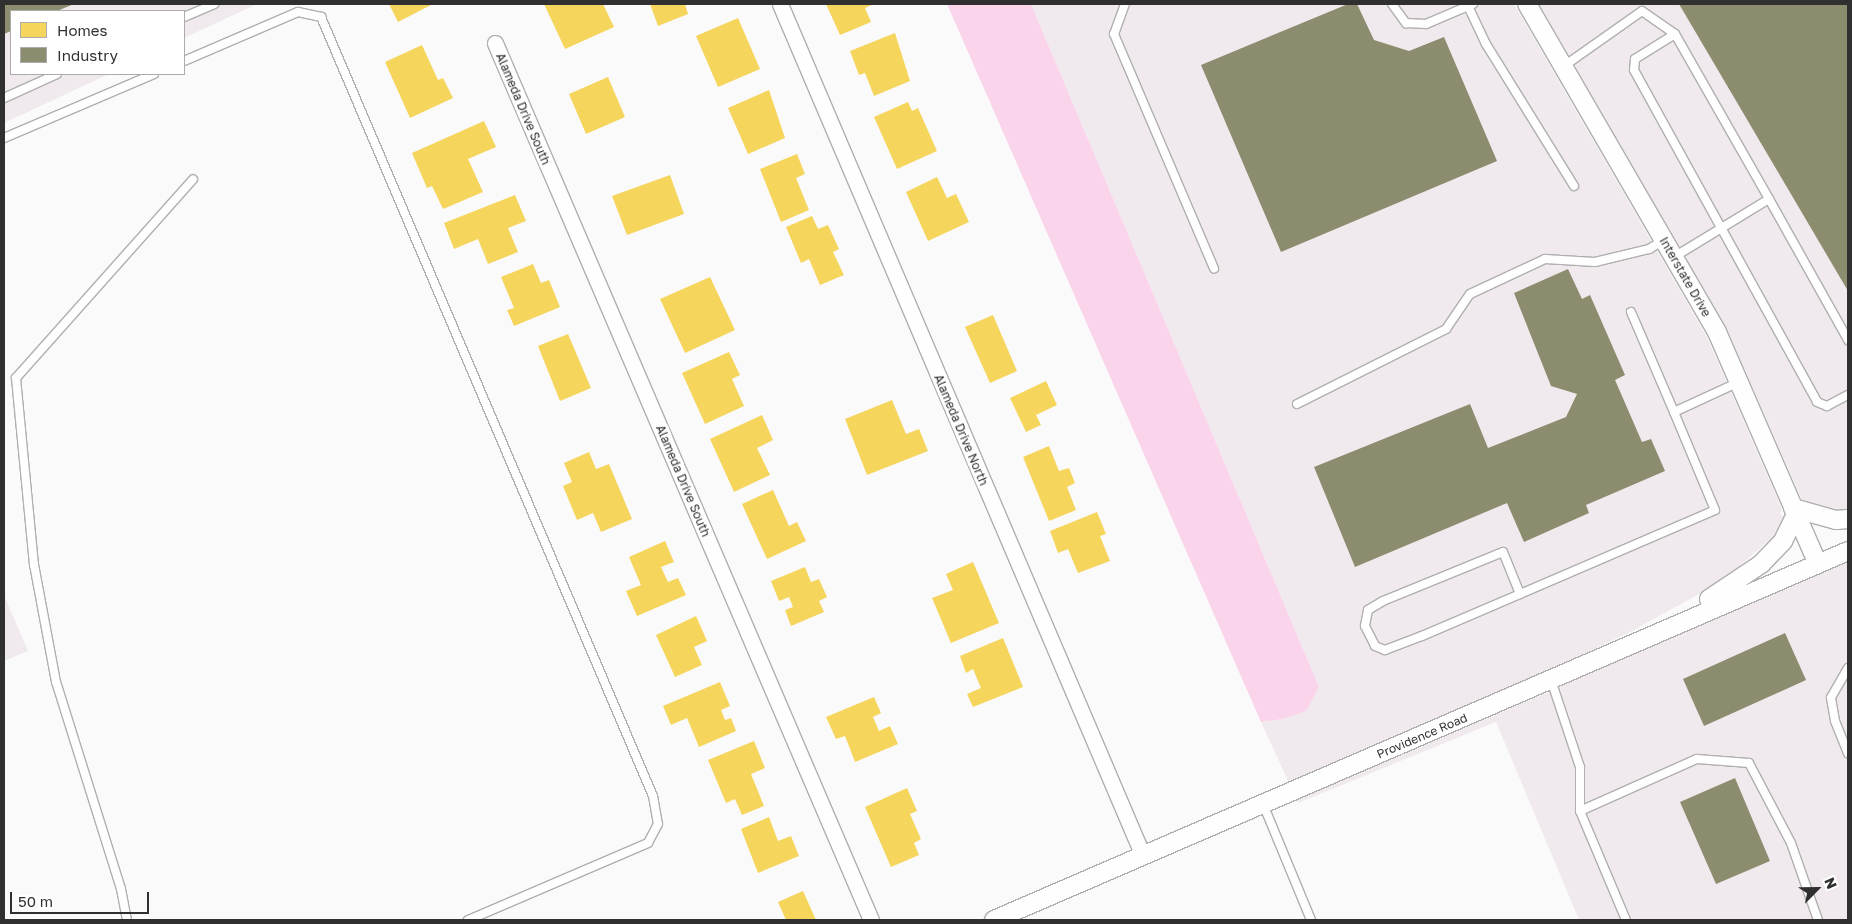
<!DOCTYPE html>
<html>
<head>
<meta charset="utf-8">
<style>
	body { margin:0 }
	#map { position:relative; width:1852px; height:924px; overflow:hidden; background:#fbfafb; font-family:"Golos Text",sans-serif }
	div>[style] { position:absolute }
	.built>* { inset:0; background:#f0eaee }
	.water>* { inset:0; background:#fad4eb }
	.homes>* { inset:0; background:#f6d55c }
	.industry>* { inset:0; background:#8c8c6e }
	.roads { filter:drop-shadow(1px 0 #b0afb0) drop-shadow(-1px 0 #b0afb0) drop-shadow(0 1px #b0afb0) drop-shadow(0 -1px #b0afb0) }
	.service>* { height:8px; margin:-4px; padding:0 4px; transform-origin:4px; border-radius:4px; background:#fefefe }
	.minor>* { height:15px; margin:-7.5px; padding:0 7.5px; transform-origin:7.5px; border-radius:7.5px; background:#fefefe }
	.tertiary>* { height:18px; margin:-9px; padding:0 9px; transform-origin:9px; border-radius:9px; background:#fefefe }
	span { translate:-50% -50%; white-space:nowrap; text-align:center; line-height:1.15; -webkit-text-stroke:5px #fff; paint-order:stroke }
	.street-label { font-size:12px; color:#313030 }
	.frame { position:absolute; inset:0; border:5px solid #313030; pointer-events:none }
	.legend { position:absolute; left:10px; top:10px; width:175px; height:65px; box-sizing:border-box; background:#fff; border:1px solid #adacac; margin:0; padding:6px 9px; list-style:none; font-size:15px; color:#313030 }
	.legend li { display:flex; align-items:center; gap:10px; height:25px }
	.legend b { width:25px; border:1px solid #adacac }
	.north { position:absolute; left:1792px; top:864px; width:50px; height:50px; -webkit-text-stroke:4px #fff; paint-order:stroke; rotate:67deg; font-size:14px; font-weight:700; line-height:20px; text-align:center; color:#313030 }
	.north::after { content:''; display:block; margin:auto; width:18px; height:22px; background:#313030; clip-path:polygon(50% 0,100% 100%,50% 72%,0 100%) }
	.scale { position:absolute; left:10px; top:892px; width:139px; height:22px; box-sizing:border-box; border:2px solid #313030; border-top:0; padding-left:6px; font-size:15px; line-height:18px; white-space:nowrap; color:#313030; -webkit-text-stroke:4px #fff; paint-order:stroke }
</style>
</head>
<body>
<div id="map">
	<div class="built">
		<i style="clip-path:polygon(4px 4px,257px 4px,184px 38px,184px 11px,11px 11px,11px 74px,109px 74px,4px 123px)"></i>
		<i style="clip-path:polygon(1031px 4px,1514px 4px,1707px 337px,1782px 509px,1780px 514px,1784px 516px,1774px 536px,1721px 582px,1632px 631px,1547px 672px,1289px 783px,1261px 722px,1283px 719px,1319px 687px)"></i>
		<i style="clip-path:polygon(1539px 4px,1848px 4px,1848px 509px,1838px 510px,1802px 500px,1726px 327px)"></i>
		<i style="clip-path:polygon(1848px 561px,1848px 920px,1579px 920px,1496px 722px,1298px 803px,1297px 800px,1556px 689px,1641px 648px)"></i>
		<i style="clip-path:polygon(4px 595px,28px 651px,4px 661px)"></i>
	</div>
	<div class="water">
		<i style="clip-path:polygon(947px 4px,1031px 4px,1319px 687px,1306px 711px,1283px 719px,1261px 722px)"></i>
	</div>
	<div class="homes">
		<i style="clip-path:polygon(389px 4px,433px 4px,398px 22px)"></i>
		<i style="clip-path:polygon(544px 4px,603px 4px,614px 27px,565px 49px)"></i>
		<i style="clip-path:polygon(650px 4px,685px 4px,688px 14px,658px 26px)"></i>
		<i style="clip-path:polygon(826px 4px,874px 4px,865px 8px,871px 22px,840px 35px)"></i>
		<i style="clip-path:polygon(738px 18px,760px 69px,718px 87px,696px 36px)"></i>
		<i style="clip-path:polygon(895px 33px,910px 81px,874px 96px,865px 73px,859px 75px,850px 51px)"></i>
		<i style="clip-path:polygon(422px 45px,438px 80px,443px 78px,453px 98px,410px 118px,385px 62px)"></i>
		<i style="clip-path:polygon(608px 77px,625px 117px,586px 134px,569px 94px)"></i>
		<i style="clip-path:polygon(769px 90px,785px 138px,748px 154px,728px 108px)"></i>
		<i style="clip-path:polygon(908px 102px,912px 111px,918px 108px,937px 151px,897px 169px,874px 117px)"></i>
		<i style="clip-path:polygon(484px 121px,496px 147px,468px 159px,483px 192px,443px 209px,432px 186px,427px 188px,412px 153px)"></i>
		<i style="clip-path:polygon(797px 154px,805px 174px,796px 178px,809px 210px,781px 222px,760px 169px)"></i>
		<i style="clip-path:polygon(670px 175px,684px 214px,627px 235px,612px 196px)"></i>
		<i style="clip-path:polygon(937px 177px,947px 198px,956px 194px,969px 222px,928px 241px,906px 192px)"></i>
		<i style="clip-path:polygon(515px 195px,526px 221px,508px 228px,518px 252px,488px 264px,478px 239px,454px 249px,444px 223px)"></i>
		<i style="clip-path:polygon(812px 216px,818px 229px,828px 225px,839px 249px,833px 252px,844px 275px,820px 285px,809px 259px,801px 263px,786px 227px)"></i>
		<i style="clip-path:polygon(533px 264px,541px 283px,549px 280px,560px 307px,514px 326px,507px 310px,514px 308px,501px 277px)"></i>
		<i style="clip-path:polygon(710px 277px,735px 330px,685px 353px,660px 299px)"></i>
		<i style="clip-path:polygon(993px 315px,1017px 371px,990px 383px,965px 327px)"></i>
		<i style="clip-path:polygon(568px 334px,591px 388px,560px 401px,538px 346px)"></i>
		<i style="clip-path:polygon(729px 352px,740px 375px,732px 379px,744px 406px,705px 424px,682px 373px)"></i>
		<i style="clip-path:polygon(1046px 381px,1057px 405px,1036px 415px,1041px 425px,1026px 432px,1010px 398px)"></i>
		<i style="clip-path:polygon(892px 400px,906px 434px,919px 429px,928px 451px,867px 475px,845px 419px)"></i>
		<i style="clip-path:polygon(762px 415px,773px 440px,757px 448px,770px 475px,734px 492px,710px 439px)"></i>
		<i style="clip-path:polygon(1049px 446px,1059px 471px,1069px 468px,1075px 483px,1067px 487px,1076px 510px,1049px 521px,1023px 457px)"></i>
		<i style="clip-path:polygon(589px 452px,596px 469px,609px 464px,632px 519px,601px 532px,593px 513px,577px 520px,563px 486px,572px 482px,564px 463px)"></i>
		<i style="clip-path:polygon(773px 490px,789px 526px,797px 522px,806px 541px,767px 559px,742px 504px)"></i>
		<i style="clip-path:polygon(1097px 512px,1106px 534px,1100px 536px,1110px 561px,1078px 573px,1068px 549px,1058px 553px,1050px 531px)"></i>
		<i style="clip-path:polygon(665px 541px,674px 562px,661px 567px,668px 582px,678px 578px,686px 595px,637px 616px,626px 591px,641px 585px,629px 557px)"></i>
		<i style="clip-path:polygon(973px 562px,999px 623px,951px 643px,932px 598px,953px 590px,946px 574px)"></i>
		<i style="clip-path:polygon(805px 567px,811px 582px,819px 579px,827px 597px,819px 601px,824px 612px,791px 626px,785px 610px,793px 607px,789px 597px,779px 601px,771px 581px)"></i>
		<i style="clip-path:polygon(696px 616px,707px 641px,694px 647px,702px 665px,675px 677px,656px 635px)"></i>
		<i style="clip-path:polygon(1003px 638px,1023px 687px,973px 707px,967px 694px,981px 688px,973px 669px,966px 673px,960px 656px)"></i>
		<i style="clip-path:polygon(720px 682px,730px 706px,721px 710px,725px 720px,731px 718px,736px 731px,699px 747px,687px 718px,671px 725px,663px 706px)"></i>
		<i style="clip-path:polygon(874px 697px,881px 713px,873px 717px,879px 731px,890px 726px,898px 744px,855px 762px,845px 736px,836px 739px,826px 717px)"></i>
		<i style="clip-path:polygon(754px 741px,765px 768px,751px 774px,764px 806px,742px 815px,735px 799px,726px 803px,708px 760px)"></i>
		<i style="clip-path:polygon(907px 788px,917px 811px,910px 814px,921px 839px,914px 843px,919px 855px,891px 867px,865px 807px)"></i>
		<i style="clip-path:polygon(769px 817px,778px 841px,791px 836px,799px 856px,758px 873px,741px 829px)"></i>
		<i style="clip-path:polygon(803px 891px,816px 920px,786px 920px,778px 902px)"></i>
	</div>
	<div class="industry">
		<i style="clip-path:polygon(4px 4px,74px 4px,57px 11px,11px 11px,11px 31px,4px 34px)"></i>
		<i style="clip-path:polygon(1348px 4px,1357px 4px,1374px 40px,1409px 51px,1444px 37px,1497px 161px,1281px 252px,1201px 65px)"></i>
		<i style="clip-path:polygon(1679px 4px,1848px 4px,1848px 291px)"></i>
		<i style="clip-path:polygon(1568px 269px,1582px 299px,1590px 295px,1625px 375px,1615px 380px,1642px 442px,1651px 439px,1665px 471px,1586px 505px,1589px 513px,1524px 542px,1507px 503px,1355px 567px,1314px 467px,1470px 404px,1488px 448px,1566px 417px,1577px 394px,1551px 386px,1514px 293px)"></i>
		<i style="clip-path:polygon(1785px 633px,1806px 680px,1704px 726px,1683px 679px)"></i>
		<i style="clip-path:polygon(1735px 778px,1770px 861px,1716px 884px,1680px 802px)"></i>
	</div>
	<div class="roads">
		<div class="service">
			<i style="left:1125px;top:4px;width:32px;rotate:110deg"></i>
			<i style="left:1114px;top:34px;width:255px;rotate:66.9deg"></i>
			<i style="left:1392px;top:4px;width:24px;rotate:54deg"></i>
			<i style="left:1406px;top:23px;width:20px;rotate:3deg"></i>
			<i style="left:1426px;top:24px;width:51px;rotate:-23.1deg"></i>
			<i style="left:1468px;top:6px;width:42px;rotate:64.7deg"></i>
			<i style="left:1486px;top:44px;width:167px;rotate:58.2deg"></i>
			<i style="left:184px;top:17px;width:33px;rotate:-23deg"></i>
			<i style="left:1675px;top:34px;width:47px;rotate:148deg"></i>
			<i style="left:1635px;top:59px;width:11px;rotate:95deg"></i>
			<i style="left:1634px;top:70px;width:379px;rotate:61.1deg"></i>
			<i style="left:1817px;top:402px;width:11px;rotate:22deg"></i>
			<i style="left:1827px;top:406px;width:24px;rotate:-28deg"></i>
			<i style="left:184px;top:61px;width:124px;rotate:-23.3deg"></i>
			<i style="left:298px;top:12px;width:24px;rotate:12deg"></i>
			<i style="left:321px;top:17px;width:847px;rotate:66.92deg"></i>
			<i style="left:653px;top:796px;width:28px;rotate:80deg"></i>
			<i style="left:658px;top:824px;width:21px;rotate:118deg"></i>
			<i style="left:648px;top:843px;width:196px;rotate:156.8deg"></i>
			<i style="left:1564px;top:66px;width:95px;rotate:-35.2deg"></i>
			<i style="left:1642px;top:11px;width:40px;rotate:34.9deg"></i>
			<i style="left:1675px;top:34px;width:190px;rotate:60.3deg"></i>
			<i style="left:4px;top:98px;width:58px;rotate:-24.4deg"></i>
			<i style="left:4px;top:138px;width:163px;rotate:-23.1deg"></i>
			<i style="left:1674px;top:257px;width:111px;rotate:-31.4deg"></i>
			<i style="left:1769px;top:199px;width:162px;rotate:60.7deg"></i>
			<i style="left:1631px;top:312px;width:109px;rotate:66.7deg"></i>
			<i style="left:1297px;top:404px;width:167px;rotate:-26.7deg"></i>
			<i style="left:1446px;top:329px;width:42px;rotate:-55.6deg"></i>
			<i style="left:1470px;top:294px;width:83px;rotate:-25deg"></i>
			<i style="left:1545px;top:259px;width:50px;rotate:3.4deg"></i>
			<i style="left:1595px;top:262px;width:56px;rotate:-13.5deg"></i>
			<i style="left:1649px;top:249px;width:17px;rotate:-31deg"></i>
			<i style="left:1520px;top:594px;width:45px;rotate:-112deg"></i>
			<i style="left:1503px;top:552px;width:130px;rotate:157.8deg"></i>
			<i style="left:1383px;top:601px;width:17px;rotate:149deg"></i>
			<i style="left:1368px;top:610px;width:16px;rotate:101deg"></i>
			<i style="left:1365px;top:626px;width:22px;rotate:63deg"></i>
			<i style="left:1375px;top:646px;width:11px;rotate:22deg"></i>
			<i style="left:1385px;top:650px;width:40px;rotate:-21deg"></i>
			<i style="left:1422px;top:636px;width:107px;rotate:-23.2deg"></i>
			<i style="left:1520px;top:594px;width:212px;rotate:-23.3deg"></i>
			<i style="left:1715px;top:510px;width:106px;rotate:-112.7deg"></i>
			<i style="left:1674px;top:412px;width:72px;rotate:-24.8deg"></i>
			<i style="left:1848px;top:668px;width:34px;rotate:120deg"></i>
			<i style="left:1831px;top:698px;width:23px;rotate:80deg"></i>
			<i style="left:1835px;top:721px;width:35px;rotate:68deg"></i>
			<i style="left:1551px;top:680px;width:92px;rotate:71.6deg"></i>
			<i style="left:1580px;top:767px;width:44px;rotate:90deg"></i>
			<i style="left:1580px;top:811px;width:118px;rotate:67.1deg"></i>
			<i style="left:1263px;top:804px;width:126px;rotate:67.5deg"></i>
			<i style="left:1580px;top:811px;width:128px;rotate:-24deg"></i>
			<i style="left:1697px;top:759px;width:52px;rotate:4.4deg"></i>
			<i style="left:1749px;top:763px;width:90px;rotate:62.3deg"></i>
			<i style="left:1791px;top:843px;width:82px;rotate:70.7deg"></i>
			<i style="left:127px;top:920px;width:32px;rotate:-101deg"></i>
			<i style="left:121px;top:889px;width:217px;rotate:-107.4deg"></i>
			<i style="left:56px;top:682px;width:119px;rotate:-100.6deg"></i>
			<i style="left:34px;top:565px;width:188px;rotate:-95.5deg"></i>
			<i style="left:16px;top:378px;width:266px;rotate:-48.3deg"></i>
		</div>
		<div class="minor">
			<i style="left:780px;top:4px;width:926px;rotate:66.92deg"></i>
			<i style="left:495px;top:43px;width:954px;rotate:66.79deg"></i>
		</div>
		<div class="tertiary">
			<i style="left:1527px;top:4px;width:379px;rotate:59.9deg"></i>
			<i style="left:1717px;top:332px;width:253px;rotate:66.5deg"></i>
			<i style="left:1793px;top:508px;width:45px;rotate:15.6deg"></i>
			<i style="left:1836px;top:520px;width:12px;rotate:-5deg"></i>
			<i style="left:1709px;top:599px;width:63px;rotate:-33.9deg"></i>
			<i style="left:1761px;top:564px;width:32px;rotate:-46deg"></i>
			<i style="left:1783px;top:541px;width:30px;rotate:-64deg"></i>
			<i style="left:994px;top:920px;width:930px;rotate:-23.37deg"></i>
		</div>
	</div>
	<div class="street-label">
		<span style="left:523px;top:109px;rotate:67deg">Alameda Drive South</span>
		<span style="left:1685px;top:277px;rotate:60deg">Interstate Drive</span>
		<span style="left:961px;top:430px;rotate:67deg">Alameda Drive North</span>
		<span style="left:683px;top:481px;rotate:67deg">Alameda Drive South</span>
		<span style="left:1422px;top:736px;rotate:-23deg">Providence Road</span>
	</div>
	<div class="frame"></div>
	<ul class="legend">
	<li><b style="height:14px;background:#f6d55c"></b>Homes</li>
	<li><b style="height:14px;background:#8c8c6e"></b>Industry</li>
	</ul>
	<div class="north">N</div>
	<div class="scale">50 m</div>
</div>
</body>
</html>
